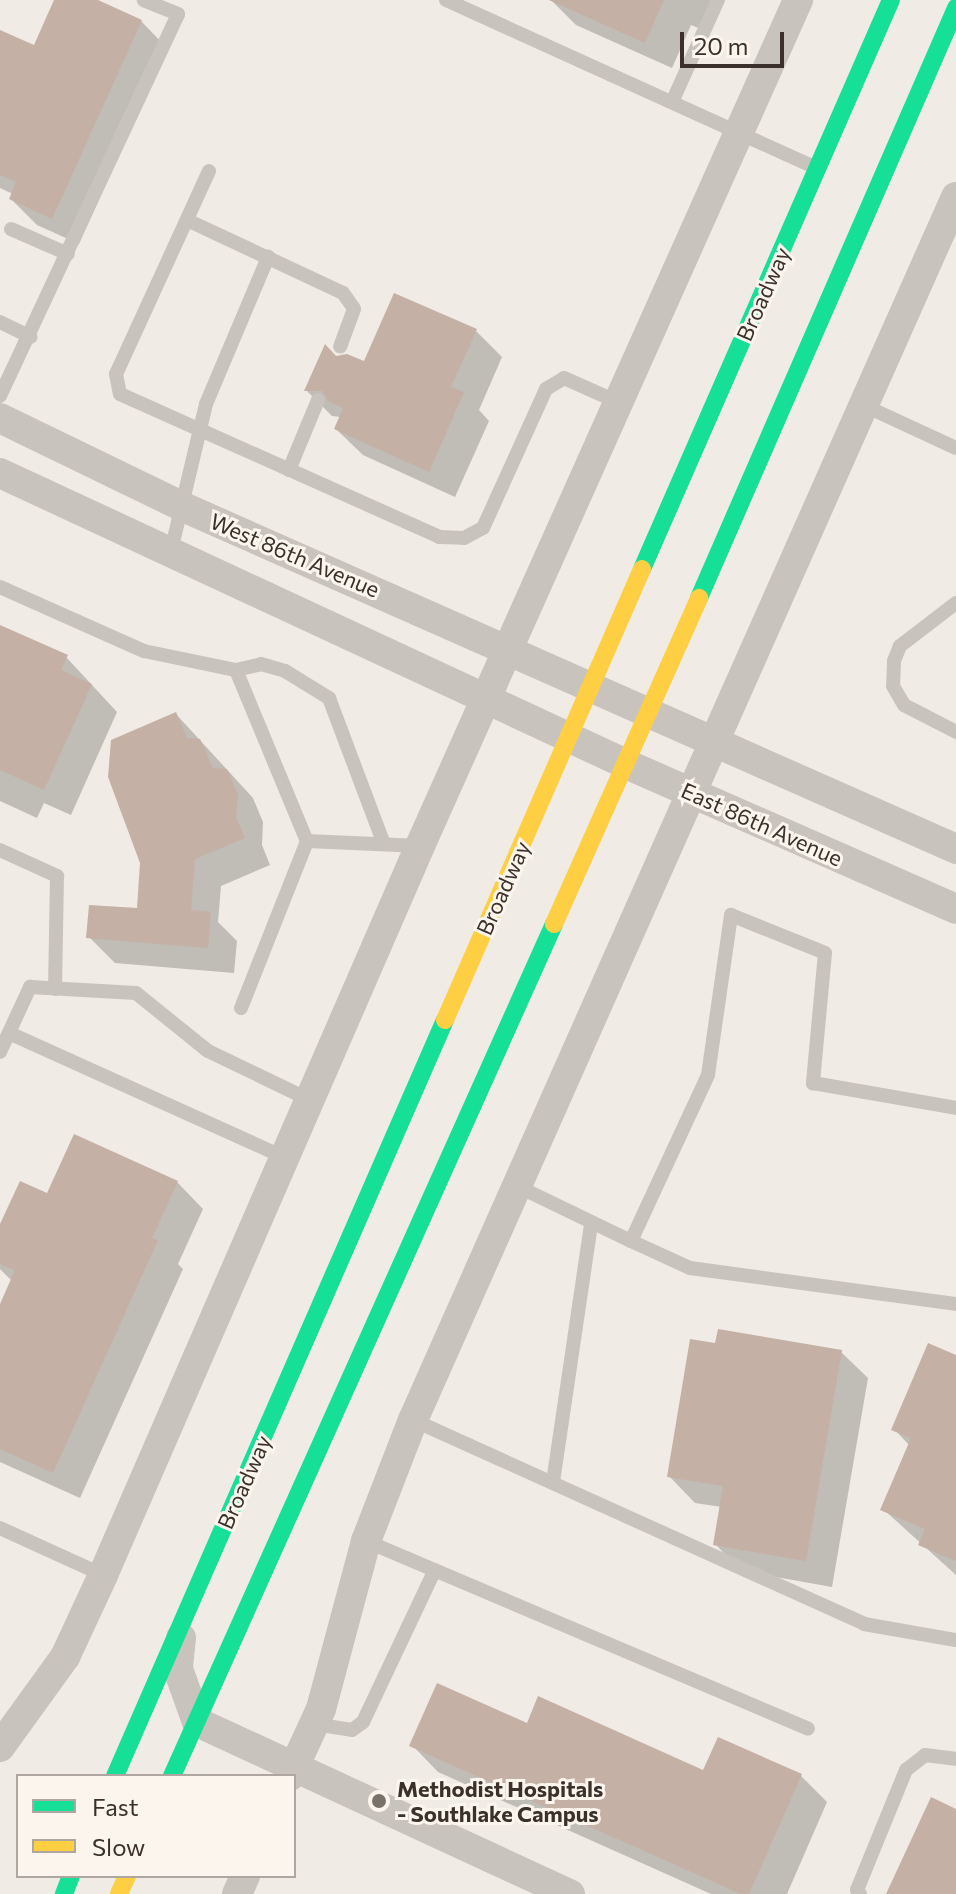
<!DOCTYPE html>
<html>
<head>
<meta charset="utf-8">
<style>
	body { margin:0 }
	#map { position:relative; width:956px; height:1894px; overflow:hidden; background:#f0ebe4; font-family:Commissioner,sans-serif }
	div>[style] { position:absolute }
	.shadow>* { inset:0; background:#0003 }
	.building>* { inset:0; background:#c4b0a5 }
	.lane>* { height:14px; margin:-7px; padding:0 7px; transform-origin:7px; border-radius:7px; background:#c9c3bd }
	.street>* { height:30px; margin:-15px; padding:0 15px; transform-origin:15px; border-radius:15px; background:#c9c3bd }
	.fast>* { height:18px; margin:-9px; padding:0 9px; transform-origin:9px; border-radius:9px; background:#16e098 }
	.slow>* { height:18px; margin:-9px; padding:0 9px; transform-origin:9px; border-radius:9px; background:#ffcf43 }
	.dots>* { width:22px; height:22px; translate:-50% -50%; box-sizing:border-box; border:4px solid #fbf5ed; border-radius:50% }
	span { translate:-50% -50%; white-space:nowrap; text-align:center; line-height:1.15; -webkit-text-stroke:6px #fbf5ed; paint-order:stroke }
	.street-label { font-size:22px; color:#3b302a }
	.poi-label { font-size:22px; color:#3b302a; font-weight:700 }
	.left { translate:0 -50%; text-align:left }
	.legend { position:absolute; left:16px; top:1774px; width:280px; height:104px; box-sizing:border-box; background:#fbf5ed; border:2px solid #aea69f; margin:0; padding:10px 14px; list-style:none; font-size:24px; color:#3b302a }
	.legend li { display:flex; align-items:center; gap:16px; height:40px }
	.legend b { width:40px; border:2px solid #aea69f }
	.scale { position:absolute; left:680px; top:32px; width:104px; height:36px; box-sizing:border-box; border:4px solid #3b302a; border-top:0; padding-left:10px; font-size:24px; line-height:28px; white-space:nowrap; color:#3b302a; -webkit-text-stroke:6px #fbf5ed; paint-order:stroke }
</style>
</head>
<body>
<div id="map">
	<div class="shadow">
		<i style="clip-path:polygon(56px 0,93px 0,141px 21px,167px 48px,79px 244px,37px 225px,11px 199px,13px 194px,0 188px,0 32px,35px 48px)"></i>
		<i style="clip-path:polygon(551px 0,714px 0,701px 29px,691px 25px,672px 68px,576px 25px)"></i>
		<i style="clip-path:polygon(476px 331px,502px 357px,479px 410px,489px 421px,455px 497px,363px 455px,336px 429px,341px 417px,332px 416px,306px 390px,336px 358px,365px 364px)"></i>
		<i style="clip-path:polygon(0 628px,66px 657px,117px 712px,71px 815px,44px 803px,37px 818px,0 801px)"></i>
		<i style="clip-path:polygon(176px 714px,253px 798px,263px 822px,262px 845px,270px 865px,221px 886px,218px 922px,237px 941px,234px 973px,115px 963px,89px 937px,139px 911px)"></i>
		<i style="clip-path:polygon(177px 1182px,203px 1209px,178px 1264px,183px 1269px,80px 1498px,0 1462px,0 1309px,12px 1281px,0 1269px,0 1229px,48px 1196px)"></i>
		<i style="clip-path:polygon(717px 1345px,841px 1352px,868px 1378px,832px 1587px,742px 1571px,715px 1544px,722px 1507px,695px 1503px,669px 1476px)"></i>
		<i style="clip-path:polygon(956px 1357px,956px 1575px,883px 1509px,910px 1446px,894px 1429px)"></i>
		<i style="clip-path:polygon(528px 1726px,704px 1772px,801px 1776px,827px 1802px,787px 1894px,711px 1894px,438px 1772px,412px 1745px)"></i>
	</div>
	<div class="building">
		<i style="clip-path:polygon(54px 0,98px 0,142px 20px,52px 219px,9px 199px,16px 182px,0 175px,0 30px,34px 45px)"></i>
		<i style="clip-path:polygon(549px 0,664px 0,645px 43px)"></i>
		<i style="clip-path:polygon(394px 293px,477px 329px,451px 387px,464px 392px,429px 472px,334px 429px,343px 408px,328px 401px,322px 391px,304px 391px,325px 344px,336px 356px,347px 354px,364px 361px)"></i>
		<i style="clip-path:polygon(0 625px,68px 655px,61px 670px,92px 684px,44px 790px,0 770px)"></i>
		<i style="clip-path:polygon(176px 712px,187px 738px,200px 739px,213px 768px,227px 769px,238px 794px,236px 817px,245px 838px,195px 859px,191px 910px,211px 912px,208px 948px,86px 938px,89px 905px,137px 908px,140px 863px,108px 777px,111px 740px)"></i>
		<i style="clip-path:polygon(74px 1134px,178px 1181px,152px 1238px,158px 1240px,53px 1473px,0 1449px,0 1304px,15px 1270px,0 1264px,0 1224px,20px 1181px,47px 1193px)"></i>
		<i style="clip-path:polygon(718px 1329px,842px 1350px,806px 1561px,713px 1545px,723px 1486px,667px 1477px,690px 1339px,715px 1343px)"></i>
		<i style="clip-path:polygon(928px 1343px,956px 1355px,956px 1561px,918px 1545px,925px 1529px,880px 1510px,911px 1438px,891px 1430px)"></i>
		<i style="clip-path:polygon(437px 1683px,527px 1723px,538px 1696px,703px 1770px,718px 1737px,802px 1774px,749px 1894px,741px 1894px,409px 1746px)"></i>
		<i style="clip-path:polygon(931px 1797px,956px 1809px,956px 1894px,886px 1894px)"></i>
	</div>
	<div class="lane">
		<i style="left:446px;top:0;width:404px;rotate:24.4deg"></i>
		<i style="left:673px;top:100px;width:110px;rotate:-65.8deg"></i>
		<i style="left:209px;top:171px;width:223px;rotate:114.6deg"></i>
		<i style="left:116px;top:374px;width:20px;rotate:79deg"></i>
		<i style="left:120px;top:394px;width:350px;rotate:24.1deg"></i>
		<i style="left:439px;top:537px;width:25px;rotate:2deg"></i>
		<i style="left:464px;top:538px;width:21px;rotate:-28deg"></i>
		<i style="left:483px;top:528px;width:153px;rotate:-65.6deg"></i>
		<i style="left:546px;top:389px;width:21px;rotate:-31deg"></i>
		<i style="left:564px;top:378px;width:59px;rotate:24deg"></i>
		<i style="left:187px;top:220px;width:172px;rotate:25.1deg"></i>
		<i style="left:343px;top:293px;width:19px;rotate:55deg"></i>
		<i style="left:354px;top:309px;width:40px;rotate:110.2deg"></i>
		<i style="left:11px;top:229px;width:62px;rotate:23.7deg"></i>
		<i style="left:0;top:322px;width:34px;rotate:26deg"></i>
		<i style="left:0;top:396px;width:421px;rotate:-65deg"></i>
		<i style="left:178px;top:14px;width:37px;rotate:-158deg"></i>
		<i style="left:863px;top:405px;width:102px;rotate:24.8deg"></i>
		<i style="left:289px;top:470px;width:76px;rotate:-67.5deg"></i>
		<i style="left:171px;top:551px;width:151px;rotate:-76.6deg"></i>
		<i style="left:206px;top:404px;width:160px;rotate:-67.1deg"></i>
		<i style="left:0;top:587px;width:158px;rotate:24deg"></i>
		<i style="left:144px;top:651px;width:94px;rotate:11.7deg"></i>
		<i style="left:236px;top:670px;width:185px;rotate:67.5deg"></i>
		<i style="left:307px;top:841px;width:113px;rotate:2.5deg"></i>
		<i style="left:956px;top:603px;width:71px;rotate:142.5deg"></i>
		<i style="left:900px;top:646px;width:16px;rotate:112deg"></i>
		<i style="left:894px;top:661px;width:25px;rotate:92deg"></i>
		<i style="left:893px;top:686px;width:22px;rotate:60deg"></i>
		<i style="left:904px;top:705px;width:59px;rotate:27.4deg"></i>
		<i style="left:236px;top:670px;width:26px;rotate:-13deg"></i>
		<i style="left:261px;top:664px;width:25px;rotate:16deg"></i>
		<i style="left:285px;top:671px;width:52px;rotate:31.5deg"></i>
		<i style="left:329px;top:698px;width:156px;rotate:69.4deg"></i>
		<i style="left:0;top:850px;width:63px;rotate:24.5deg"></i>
		<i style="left:57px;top:876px;width:113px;rotate:91deg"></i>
		<i style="left:241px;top:1008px;width:180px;rotate:-68.4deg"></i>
		<i style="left:9px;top:1033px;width:304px;rotate:24.3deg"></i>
		<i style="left:0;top:1052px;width:72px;rotate:-65.2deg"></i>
		<i style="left:30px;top:987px;width:106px;rotate:3.2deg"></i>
		<i style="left:136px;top:993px;width:92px;rotate:38.9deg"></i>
		<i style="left:208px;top:1051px;width:115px;rotate:25.7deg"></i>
		<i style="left:517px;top:1186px;width:127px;rotate:25.8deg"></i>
		<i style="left:631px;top:1241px;width:183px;rotate:-65.1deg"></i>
		<i style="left:708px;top:1075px;width:162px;rotate:-81.8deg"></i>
		<i style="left:731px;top:915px;width:101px;rotate:22deg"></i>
		<i style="left:825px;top:953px;width:131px;rotate:95.3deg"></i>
		<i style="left:813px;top:1083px;width:145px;rotate:9.9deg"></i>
		<i style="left:631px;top:1241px;width:65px;rotate:24.6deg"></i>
		<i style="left:690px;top:1268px;width:268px;rotate:7.7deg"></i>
		<i style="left:413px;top:1420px;width:495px;rotate:24.3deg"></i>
		<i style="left:864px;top:1624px;width:93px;rotate:9.9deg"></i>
		<i style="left:553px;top:1482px;width:261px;rotate:-81.6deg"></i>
		<i style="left:0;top:1528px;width:113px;rotate:24.5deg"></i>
		<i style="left:366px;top:1541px;width:480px;rotate:23deg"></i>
		<i style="left:314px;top:1724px;width:38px;rotate:9deg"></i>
		<i style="left:352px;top:1730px;width:14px;rotate:-36deg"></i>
		<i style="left:363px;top:1722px;width:168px;rotate:-64.7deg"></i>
		<i style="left:860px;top:1894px;width:5px;rotate:-127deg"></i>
		<i style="left:857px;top:1890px;width:130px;rotate:-67.8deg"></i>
		<i style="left:906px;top:1770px;width:24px;rotate:-38deg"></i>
		<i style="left:925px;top:1755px;width:31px;rotate:7deg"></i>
	</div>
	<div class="street">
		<i style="left:0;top:418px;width:201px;rotate:25.9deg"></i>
		<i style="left:181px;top:506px;width:848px;rotate:23.87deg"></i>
		<i style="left:0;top:473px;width:690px;rotate:24.93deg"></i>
		<i style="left:626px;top:764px;width:360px;rotate:23.7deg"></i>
		<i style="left:181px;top:1638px;width:31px;rotate:96deg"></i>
		<i style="left:178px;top:1669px;width:56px;rotate:70.3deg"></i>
		<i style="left:197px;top:1722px;width:411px;rotate:24.8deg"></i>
		<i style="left:0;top:1747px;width:111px;rotate:-54.2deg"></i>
		<i style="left:65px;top:1657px;width:90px;rotate:-65.1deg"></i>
		<i style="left:103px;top:1575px;width:795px;rotate:-66.5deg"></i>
		<i style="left:420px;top:846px;width:927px;rotate:-65.92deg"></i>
		<i style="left:290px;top:1776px;width:74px;rotate:-65.2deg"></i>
		<i style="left:321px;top:1709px;width:174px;rotate:-75deg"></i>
		<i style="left:366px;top:1541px;width:130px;rotate:-68.8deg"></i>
		<i style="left:413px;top:1420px;width:1338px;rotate:-66.06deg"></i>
		<i style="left:237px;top:1894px;width:20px;rotate:-66deg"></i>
	</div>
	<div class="fast">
		<i style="left:642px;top:569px;width:621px;rotate:-66.37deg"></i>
		<i style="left:699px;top:598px;width:644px;rotate:-66.46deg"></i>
		<i style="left:115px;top:1776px;width:825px;rotate:-66.42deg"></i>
		<i style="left:172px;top:1776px;width:934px;rotate:-65.85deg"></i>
		<i style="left:64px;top:1894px;width:19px;rotate:-69deg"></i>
	</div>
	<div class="slow">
		<i style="left:554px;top:924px;width:357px;rotate:-66deg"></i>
		<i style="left:445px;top:1020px;width:492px;rotate:-66.4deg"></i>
		<i style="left:119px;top:1894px;width:20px;rotate:-66deg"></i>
	</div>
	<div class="dots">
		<i style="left:379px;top:1801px;background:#7a716b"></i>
	</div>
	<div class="street-label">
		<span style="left:763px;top:294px;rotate:-66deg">Broadway</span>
		<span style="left:295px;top:555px;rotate:23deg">West 86th Avenue</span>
		<span style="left:762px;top:824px;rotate:24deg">East 86th Avenue</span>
		<span style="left:503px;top:888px;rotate:-66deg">Broadway</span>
		<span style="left:244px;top:1482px;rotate:-66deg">Broadway</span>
	</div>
	<div class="poi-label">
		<span class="left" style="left:397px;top:1801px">Methodist Hospitals<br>- Southlake Campus</span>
	</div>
	<ul class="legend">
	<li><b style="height:10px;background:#16e098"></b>Fast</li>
	<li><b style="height:10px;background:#ffcf43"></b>Slow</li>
	</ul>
	<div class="scale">20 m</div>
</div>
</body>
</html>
